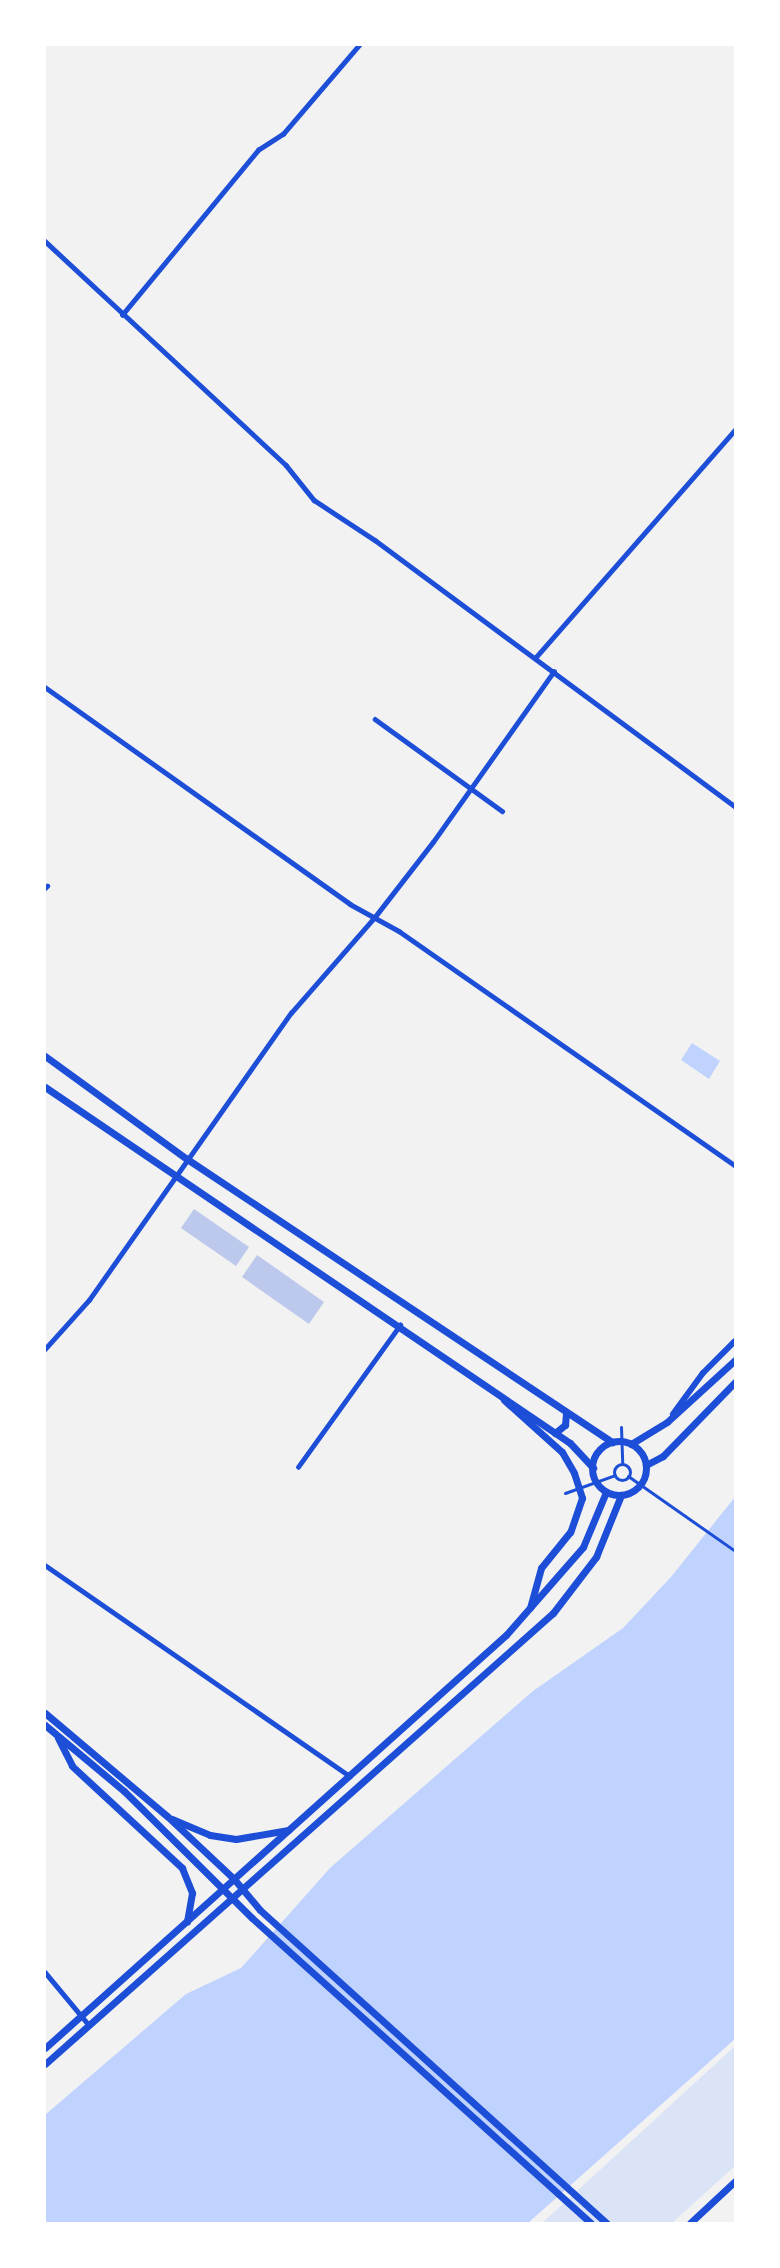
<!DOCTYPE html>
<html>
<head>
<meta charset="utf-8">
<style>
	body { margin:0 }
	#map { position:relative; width:780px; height:2268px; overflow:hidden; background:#f2f2f2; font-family:Jost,sans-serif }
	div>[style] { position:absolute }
	.green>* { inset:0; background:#dbe4f7 }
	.water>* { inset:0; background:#bfd3fe }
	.building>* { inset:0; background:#bdc9ec }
	.pedestrian>* { height:3px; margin:-1.5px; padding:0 1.5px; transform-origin:1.5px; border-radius:1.5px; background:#1d4ed8 }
	.pedestrian>.ring { margin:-1.5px; padding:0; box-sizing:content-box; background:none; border:3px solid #1d4ed8; border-radius:50% }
	.minor>* { height:4.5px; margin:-2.25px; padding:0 2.25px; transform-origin:2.25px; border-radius:2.25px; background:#1d4ed8 }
	.secondary>* { height:6px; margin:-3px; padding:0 3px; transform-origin:3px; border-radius:3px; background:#1d4ed8 }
	.primary>* { height:7px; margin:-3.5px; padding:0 3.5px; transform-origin:3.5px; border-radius:3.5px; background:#1d4ed8 }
	.trunk>* { height:7px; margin:-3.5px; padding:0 3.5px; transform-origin:3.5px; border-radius:3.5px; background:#1d4ed8 }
	.trunk>.ring { margin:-3.5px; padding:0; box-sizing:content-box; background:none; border:7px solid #1d4ed8; border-radius:50% }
	span { translate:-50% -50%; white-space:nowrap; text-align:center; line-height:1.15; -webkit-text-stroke:4.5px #fff; paint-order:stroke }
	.frame { position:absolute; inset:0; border:46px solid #fff; pointer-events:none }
</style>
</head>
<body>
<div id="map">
	<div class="green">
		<i style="clip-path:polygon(735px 2046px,735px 2166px,672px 2223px,542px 2223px)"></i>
	</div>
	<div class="water">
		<i style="clip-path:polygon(692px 1043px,720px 1061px,709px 1079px,681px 1060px)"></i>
		<i style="clip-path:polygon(735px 1497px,735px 2039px,528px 2223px,45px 2223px,45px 2115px,186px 1994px,241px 1968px,330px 1868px,533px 1691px,623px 1628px,671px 1577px)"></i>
	</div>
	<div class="building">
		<i style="clip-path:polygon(194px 1209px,249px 1247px,236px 1266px,181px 1228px)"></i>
		<i style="clip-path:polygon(257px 1255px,324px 1302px,309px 1324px,242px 1277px)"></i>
	</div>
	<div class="pedestrian">
		<i style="left:621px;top:1427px;width:37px;rotate:88deg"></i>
		<i class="ring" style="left:614px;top:1464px;width:13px;height:13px"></i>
		<i style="left:628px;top:1476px;width:131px;rotate:35deg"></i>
		<i style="left:565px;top:1493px;width:53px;rotate:-19.8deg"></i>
	</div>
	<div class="minor">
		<i style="left:45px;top:241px;width:329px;rotate:42.9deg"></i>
		<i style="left:286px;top:465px;width:45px;rotate:51.3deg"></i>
		<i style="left:314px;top:500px;width:73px;rotate:33.3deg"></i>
		<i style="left:375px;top:540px;width:448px;rotate:36.5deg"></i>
		<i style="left:122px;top:315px;width:214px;rotate:-50.5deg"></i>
		<i style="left:258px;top:150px;width:30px;rotate:-33deg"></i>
		<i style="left:283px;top:134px;width:117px;rotate:-49.5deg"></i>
		<i style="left:536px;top:657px;width:302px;rotate:-48.8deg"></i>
		<i style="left:45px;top:687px;width:374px;rotate:35.4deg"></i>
		<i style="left:350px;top:904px;width:56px;rotate:28.9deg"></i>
		<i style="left:399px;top:931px;width:409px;rotate:34.9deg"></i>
		<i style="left:375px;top:719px;width:157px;rotate:35.9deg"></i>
		<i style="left:45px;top:888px;width:3px;rotate:-45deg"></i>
		<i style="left:45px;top:1349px;width:66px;rotate:-48.1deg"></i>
		<i style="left:89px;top:1300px;width:351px;rotate:-54.9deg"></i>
		<i style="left:291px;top:1013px;width:126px;rotate:-48.9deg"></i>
		<i style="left:374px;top:918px;width:96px;rotate:-52.2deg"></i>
		<i style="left:433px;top:842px;width:209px;rotate:-54.7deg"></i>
		<i style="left:298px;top:1467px;width:175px;rotate:-54.3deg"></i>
		<i style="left:45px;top:1565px;width:371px;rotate:34.7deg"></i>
		<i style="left:45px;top:1972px;width:69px;rotate:50.3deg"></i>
	</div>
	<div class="secondary">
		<i style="left:673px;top:1414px;width:51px;rotate:-53.8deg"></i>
		<i style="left:703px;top:1373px;width:45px;rotate:-45deg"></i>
	</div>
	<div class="primary">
		<i style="left:45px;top:1056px;width:175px;rotate:36deg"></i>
		<i style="left:187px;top:1159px;width:511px;rotate:33.66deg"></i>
		<i style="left:45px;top:1087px;width:634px;rotate:34.14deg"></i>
		<i style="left:570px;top:1443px;width:34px;rotate:47deg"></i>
		<i style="left:504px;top:1400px;width:78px;rotate:41.9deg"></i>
		<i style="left:562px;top:1452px;width:24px;rotate:60deg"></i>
		<i style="left:574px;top:1473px;width:26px;rotate:72deg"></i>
		<i style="left:582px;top:1498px;width:36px;rotate:109deg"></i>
		<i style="left:570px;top:1532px;width:46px;rotate:128.9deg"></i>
		<i style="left:541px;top:1568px;width:41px;rotate:105.4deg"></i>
		<i style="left:555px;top:1433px;width:13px;rotate:-39deg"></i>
		<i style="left:565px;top:1425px;width:12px;rotate:-85deg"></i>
		<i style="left:45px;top:1713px;width:160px;rotate:40.2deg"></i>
		<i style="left:167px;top:1816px;width:92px;rotate:43.2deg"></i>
		<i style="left:234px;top:1879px;width:40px;rotate:50deg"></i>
		<i style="left:260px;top:1910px;width:467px;rotate:42.1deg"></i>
		<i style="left:45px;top:1725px;width:103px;rotate:39.9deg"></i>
		<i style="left:124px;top:1791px;width:180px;rotate:44.8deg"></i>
		<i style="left:252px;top:1918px;width:456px;rotate:42deg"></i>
		<i style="left:58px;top:1738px;width:31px;rotate:63deg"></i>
		<i style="left:72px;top:1766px;width:150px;rotate:42.8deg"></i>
		<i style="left:182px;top:1868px;width:27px;rotate:68deg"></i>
		<i style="left:192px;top:1893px;width:29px;rotate:100deg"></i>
		<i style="left:172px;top:1819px;width:41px;rotate:22.8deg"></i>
		<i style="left:210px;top:1835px;width:26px;rotate:9deg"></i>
		<i style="left:236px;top:1839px;width:53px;rotate:-9.8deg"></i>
		<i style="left:690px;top:2223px;width:62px;rotate:-43deg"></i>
	</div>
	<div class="trunk">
		<i class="ring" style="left:592px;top:1441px;width:47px;height:47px"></i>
		<i style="left:631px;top:1444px;width:42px;rotate:-31.4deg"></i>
		<i style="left:667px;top:1422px;width:92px;rotate:-42.4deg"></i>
		<i style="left:646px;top:1465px;width:19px;rotate:-28deg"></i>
		<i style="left:663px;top:1456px;width:103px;rotate:-45.8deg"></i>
		<i style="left:45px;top:2048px;width:619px;rotate:-41.86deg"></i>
		<i style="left:506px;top:1635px;width:117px;rotate:-48.8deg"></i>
		<i style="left:583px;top:1547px;width:60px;rotate:-67.3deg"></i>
		<i style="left:45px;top:2064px;width:679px;rotate:-41.6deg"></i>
		<i style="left:553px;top:1613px;width:71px;rotate:-52.5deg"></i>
		<i style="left:596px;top:1557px;width:67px;rotate:-68deg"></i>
	</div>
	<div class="frame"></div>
</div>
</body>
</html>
